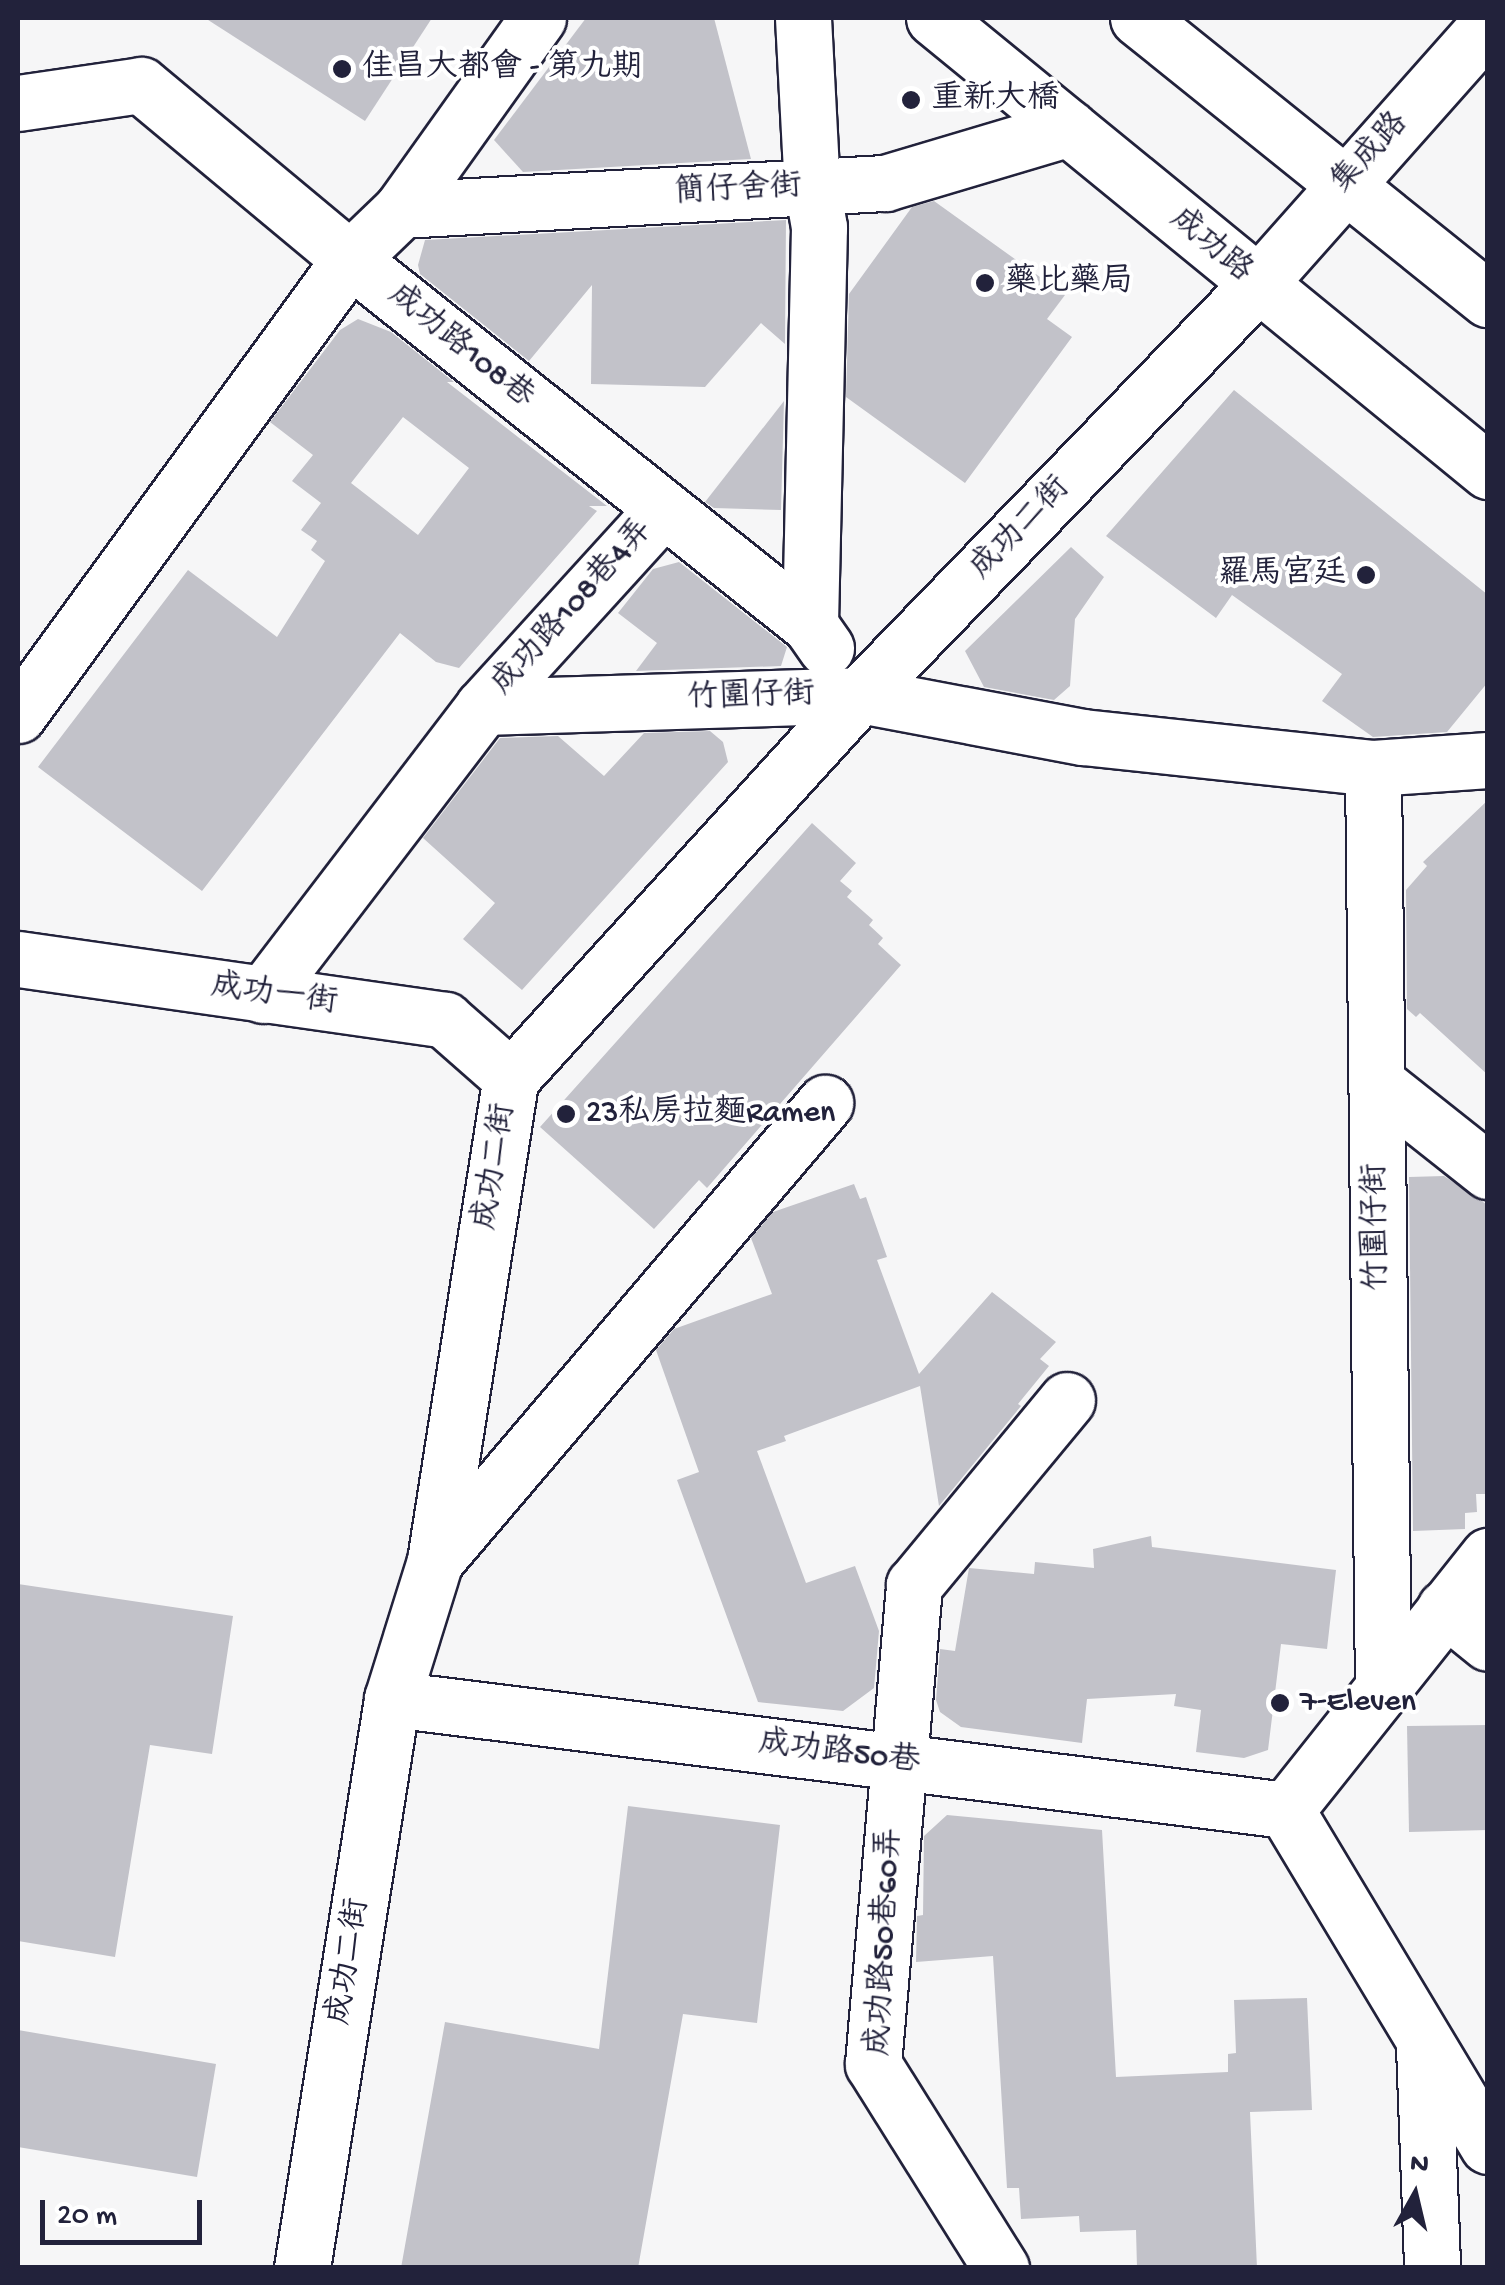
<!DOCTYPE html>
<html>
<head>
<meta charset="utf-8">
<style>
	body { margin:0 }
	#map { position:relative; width:1505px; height:2285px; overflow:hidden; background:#f6f6f7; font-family:"Gochi Hand","LXGW WenKai TC",sans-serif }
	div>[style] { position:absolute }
	.building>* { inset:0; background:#c2c2c9 }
	.roads { filter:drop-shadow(2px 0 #22223b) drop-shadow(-2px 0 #22223b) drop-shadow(0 2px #22223b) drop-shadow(0 -2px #22223b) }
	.minor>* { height:55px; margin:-27.5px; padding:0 27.5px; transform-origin:27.5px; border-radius:27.5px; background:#fff }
	.major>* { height:55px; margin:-27.5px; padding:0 27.5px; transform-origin:27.5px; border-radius:27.5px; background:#fff }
	.dots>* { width:28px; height:28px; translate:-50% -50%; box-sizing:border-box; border:5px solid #fff; border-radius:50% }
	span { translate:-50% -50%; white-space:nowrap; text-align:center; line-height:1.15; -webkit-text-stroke:8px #fff; paint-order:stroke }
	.poi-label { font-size:32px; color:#22223b }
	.left { translate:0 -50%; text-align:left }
	.right { translate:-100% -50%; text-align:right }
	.street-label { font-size:32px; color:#22223b }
	.frame { position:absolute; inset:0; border:20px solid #22223b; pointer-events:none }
	.north { position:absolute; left:1365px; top:2145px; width:100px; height:100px; -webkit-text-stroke:8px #fff; paint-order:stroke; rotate:8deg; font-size:28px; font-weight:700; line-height:40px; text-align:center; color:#22223b }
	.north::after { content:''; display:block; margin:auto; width:35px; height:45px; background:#22223b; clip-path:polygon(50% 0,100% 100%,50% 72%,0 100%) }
	.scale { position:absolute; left:40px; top:2200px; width:162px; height:45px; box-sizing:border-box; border:5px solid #22223b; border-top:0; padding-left:12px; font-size:30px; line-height:35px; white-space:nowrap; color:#22223b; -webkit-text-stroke:8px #fff; paint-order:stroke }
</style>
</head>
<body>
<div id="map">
	<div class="building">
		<i style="clip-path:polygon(205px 18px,432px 18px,365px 121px)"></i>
		<i style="clip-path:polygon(586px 18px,714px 18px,751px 159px,523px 172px,494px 140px)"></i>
		<i style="clip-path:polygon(934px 201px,1065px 295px,1047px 319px,1072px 337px,965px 483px,846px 397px,849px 294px,912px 207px)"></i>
		<i style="clip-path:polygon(786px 220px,785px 344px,761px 323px,705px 387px,591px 384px,592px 285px,529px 361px,420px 274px,418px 265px,425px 240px)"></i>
		<i style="clip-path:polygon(evenodd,358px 319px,391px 332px,454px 382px,447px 382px,607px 506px,589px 506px,597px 511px,459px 668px,436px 662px,400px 633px,202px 891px,38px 767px,188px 570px,277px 637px,325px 561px,311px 550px,317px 541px,301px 530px,321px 503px,292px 481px,313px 455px,270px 422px,340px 330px,358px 319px,403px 417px,469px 468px,418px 535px,351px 483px,403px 417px)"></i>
		<i style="clip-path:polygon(1234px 390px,1488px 595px,1488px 682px,1447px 732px,1373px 737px,1322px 701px,1342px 674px,1232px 595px,1216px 618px,1106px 536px)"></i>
		<i style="clip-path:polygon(784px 401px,781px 510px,714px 508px,705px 502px)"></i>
		<i style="clip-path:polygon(1071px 547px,1104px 577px,1075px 619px,1070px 686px,1054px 700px,984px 687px,965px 651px)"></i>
		<i style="clip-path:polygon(679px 562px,787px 647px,781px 666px,636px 671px,657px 643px,618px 613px,653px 569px)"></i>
		<i style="clip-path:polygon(710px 731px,723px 742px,728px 762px,522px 990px,463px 939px,495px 903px,423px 838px,500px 738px,558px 736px,604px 776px,644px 733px)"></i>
		<i style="clip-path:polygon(1488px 800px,1488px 1075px,1420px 1013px,1416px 1017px,1407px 1009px,1406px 890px,1427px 866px,1423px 862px)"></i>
		<i style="clip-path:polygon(812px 823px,856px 863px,840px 881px,852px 891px,847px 897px,873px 920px,869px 925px,883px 938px,878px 944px,901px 965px,707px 1188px,699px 1180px,654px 1229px,540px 1127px)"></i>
		<i style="clip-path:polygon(1444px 1176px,1486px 1204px,1488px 1494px,1476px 1494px,1477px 1512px,1465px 1513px,1465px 1529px,1413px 1531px,1409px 1177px)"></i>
		<i style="clip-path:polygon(854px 1184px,860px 1199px,866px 1197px,887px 1257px,877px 1260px,919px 1374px,992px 1292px,1056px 1342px,1040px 1359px,1049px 1366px,1018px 1404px,1021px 1406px,939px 1506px,920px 1386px,784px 1436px,786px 1441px,757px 1451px,806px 1583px,855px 1566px,879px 1631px,874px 1688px,843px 1711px,758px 1702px,677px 1480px,699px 1472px,656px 1350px,674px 1329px,772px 1294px,751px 1238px,773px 1212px)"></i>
		<i style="clip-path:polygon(1151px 1536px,1152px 1547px,1336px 1570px,1327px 1649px,1281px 1644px,1268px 1750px,1244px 1758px,1196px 1752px,1201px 1710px,1174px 1706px,1176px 1694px,1087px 1699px,1082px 1743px,961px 1727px,940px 1712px,936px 1700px,940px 1649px,955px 1651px,969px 1568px,1034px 1574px,1035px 1562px,1094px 1568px,1093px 1549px)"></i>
		<i style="clip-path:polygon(18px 1584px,233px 1616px,212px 1754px,150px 1745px,115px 1957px,18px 1941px)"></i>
		<i style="clip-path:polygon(1488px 1725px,1488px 1830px,1409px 1832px,1407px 1726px)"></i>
		<i style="clip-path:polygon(628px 1806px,780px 1825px,757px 2023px,683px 2014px,638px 2268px,401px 2268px,445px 2022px,599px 2049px)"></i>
		<i style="clip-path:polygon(947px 1815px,1102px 1830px,1116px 2077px,1228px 2072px,1228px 2054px,1236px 2053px,1234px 2000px,1307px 1998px,1312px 2110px,1250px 2112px,1257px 2268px,1137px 2268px,1136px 2230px,1080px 2232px,1079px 2216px,1021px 2219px,1019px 2188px,1007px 2188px,993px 1956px,916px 1962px,917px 1916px,923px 1915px,924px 1836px)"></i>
		<i style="clip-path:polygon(18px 2030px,216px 2064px,197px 2177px,18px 2147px)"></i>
	</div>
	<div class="roads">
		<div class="minor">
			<i style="left:803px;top:18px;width:169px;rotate:87deg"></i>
			<i style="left:812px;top:187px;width:41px;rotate:80.1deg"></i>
			<i style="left:819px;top:227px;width:398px;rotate:91.3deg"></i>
			<i style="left:810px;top:625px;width:28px;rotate:55deg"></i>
			<i style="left:18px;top:103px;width:124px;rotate:-8.3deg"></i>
			<i style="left:141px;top:85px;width:272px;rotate:39.8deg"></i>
			<i style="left:350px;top:259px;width:588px;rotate:38.51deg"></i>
			<i style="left:401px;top:210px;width:485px;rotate:-3.2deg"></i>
			<i style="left:885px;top:183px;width:192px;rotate:-16.6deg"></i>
			<i style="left:483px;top:707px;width:377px;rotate:-1.8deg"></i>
			<i style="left:860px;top:695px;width:227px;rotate:10.7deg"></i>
			<i style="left:1083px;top:737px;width:292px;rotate:6.1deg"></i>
			<i style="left:1373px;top:768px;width:115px;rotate:-4deg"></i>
			<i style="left:18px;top:715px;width:564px;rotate:-53.94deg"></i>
			<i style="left:350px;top:259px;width:71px;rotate:-43.9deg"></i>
			<i style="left:401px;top:210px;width:236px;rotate:-54.5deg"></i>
			<i style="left:1373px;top:768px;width:919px;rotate:89.38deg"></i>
			<i style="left:18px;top:959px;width:431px;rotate:8.1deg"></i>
			<i style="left:445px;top:1020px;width:88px;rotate:41.3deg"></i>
			<i style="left:263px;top:995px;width:362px;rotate:-52.6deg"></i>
			<i style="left:483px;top:707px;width:268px;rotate:-47.7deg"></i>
			<i style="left:1377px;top:1083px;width:142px;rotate:38.4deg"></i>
			<i style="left:435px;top:1561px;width:602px;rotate:-49.58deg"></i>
			<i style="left:1445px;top:1608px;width:55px;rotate:39.1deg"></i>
			<i style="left:392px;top:1699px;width:901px;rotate:7.08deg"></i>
			<i style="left:1286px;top:1810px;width:392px;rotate:59deg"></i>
			<i style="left:1286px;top:1810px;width:325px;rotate:-51.5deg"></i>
			<i style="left:1424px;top:2046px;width:222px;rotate:87.9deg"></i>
			<i style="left:302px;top:2268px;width:576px;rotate:-81.01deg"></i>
			<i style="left:392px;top:1699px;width:145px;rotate:-72.7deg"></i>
			<i style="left:435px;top:1561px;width:489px;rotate:-81.1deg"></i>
			<i style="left:511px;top:1078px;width:518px;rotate:-47.66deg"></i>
			<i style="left:860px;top:695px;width:571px;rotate:-45.92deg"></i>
			<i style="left:1257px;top:285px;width:348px;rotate:-48.4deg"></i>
			<i style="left:1001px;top:2268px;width:241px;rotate:-122.1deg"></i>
			<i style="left:873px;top:2064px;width:481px;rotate:-85.1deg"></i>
			<i style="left:914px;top:1585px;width:240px;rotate:-50.4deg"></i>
		</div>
		<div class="major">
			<i style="left:934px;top:18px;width:716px;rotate:39.27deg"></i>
			<i style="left:1138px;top:18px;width:449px;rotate:38.8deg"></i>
		</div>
	</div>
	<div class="dots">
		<i style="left:342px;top:69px;background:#22223b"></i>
		<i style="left:911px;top:100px;background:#22223b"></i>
		<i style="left:985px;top:283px;background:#22223b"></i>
		<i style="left:1366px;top:575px;background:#22223b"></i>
		<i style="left:566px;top:1114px;background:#22223b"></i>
		<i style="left:1280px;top:1703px;background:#22223b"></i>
	</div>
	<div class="poi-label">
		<span class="left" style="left:362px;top:69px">佳昌大都會 - 第九期</span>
		<span class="left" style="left:931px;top:100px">重新大橋</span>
		<span class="left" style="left:1005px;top:283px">藥比藥局</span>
		<span class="right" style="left:1346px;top:575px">羅馬宮廷</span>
		<span class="left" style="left:586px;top:1114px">23私房拉麵Ramen</span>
		<span class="left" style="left:1300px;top:1703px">7-Eleven</span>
	</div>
	<div class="street-label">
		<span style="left:1371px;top:154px;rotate:-48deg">集成路</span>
		<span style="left:738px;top:191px;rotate:-3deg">簡仔舍街</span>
		<span style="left:1210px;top:246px;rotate:40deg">成功路</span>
		<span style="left:460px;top:347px;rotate:39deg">成功路108巷</span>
		<span style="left:1021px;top:529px;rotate:-46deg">成功二街</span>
		<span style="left:573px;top:608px;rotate:-48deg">成功路108巷4弄</span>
		<span style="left:751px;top:698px;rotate:-2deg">竹圍仔街</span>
		<span style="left:274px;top:996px;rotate:8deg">成功一街</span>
		<span style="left:496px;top:1167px;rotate:-81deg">成功二街</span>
		<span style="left:1378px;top:1227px;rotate:-91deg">竹圍仔街</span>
		<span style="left:839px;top:1754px;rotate:7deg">成功路50巷</span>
		<span style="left:886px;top:1942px;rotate:-87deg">成功路50巷60弄</span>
		<span style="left:350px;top:1962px;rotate:-81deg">成功二街</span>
	</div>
	<div class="frame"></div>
	<div class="north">N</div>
	<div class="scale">20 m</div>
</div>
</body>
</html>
